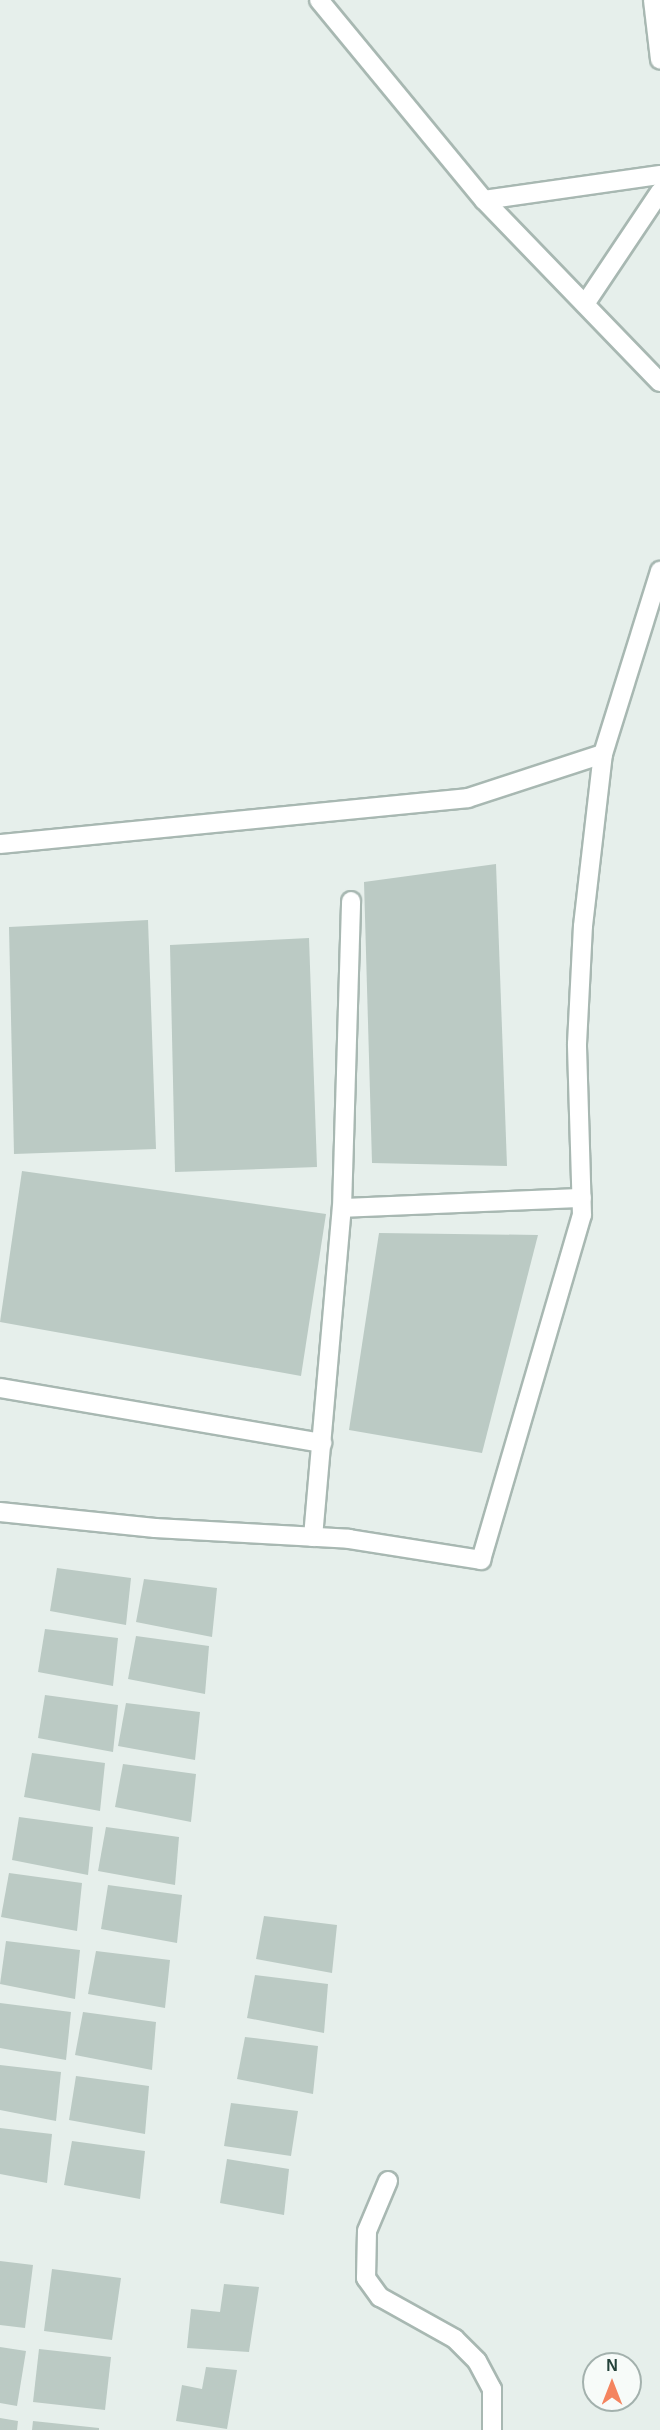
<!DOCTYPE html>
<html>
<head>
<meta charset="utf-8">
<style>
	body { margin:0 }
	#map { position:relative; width:660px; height:2430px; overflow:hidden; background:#e6efeb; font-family:Helvetica,sans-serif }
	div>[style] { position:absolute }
	.building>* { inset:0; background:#bbcac4 }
	.roads { filter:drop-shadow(2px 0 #a8b8b2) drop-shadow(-2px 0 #a8b8b2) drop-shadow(0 2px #a8b8b2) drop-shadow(0 -2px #a8b8b2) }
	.street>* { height:18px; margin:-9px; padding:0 9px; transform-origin:9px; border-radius:9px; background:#fff }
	span { translate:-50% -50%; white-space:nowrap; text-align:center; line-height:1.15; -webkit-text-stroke:6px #f7fbf9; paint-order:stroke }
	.north { position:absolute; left:582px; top:2352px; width:60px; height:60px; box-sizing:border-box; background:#f7fbf9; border:2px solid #a3b1ad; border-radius:50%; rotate:0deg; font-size:16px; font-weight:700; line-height:24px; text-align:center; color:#24423a }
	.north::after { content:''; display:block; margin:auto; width:21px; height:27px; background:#f4845f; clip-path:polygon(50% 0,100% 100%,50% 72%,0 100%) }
</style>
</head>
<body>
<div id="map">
	<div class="building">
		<i style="clip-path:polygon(496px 864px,507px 1166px,372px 1163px,364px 882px)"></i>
		<i style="clip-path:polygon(148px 920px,156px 1149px,14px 1154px,9px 927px)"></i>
		<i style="clip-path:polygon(309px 938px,317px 1167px,175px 1172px,170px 945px)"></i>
		<i style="clip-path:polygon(22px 1171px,326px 1214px,301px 1376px,0 1322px)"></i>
		<i style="clip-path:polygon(379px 1233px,538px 1235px,482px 1453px,349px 1430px)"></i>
		<i style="clip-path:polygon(57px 1568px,131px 1578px,126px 1625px,50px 1611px)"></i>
		<i style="clip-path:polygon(144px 1579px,217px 1588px,212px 1637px,136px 1622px)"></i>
		<i style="clip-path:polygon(45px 1629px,118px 1638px,113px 1686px,38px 1672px)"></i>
		<i style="clip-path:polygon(136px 1636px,209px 1646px,205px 1694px,128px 1679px)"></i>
		<i style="clip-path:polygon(45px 1695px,118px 1705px,113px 1752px,38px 1738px)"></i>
		<i style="clip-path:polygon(126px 1703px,200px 1712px,195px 1760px,118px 1746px)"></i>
		<i style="clip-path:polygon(32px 1753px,105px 1763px,100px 1811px,24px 1797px)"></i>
		<i style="clip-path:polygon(123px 1764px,196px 1774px,191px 1822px,115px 1807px)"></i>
		<i style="clip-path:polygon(19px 1817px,93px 1827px,88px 1875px,12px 1860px)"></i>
		<i style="clip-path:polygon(106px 1827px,179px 1837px,175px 1885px,98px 1871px)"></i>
		<i style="clip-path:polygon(9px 1873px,82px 1883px,77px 1931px,1px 1917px)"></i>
		<i style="clip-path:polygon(108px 1885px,182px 1895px,177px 1943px,101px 1929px)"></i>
		<i style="clip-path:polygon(264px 1916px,337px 1925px,332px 1973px,256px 1959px)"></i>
		<i style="clip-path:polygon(6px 1941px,80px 1950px,75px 1999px,0 1984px)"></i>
		<i style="clip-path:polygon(96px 1951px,170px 1960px,165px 2008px,88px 1994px)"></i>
		<i style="clip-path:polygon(255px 1975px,328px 1984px,324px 2033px,247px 2018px)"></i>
		<i style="clip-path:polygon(0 2003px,71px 2012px,66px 2060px,0 2048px)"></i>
		<i style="clip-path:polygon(83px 2012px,156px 2022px,152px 2070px,75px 2055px)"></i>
		<i style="clip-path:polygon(245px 2037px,318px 2046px,313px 2094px,237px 2079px)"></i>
		<i style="clip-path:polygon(0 2065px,61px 2072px,56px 2121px,0 2110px)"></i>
		<i style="clip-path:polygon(76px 2076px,149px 2086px,145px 2134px,69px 2120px)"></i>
		<i style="clip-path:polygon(231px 2103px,298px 2111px,291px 2156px,224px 2146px)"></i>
		<i style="clip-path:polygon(0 2128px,52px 2134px,47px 2183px,0 2174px)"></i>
		<i style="clip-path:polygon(72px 2141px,145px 2151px,140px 2199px,64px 2185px)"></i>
		<i style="clip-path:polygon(227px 2159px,289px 2169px,284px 2215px,220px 2203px)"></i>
		<i style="clip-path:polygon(0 2261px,33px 2265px,25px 2328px,0 2325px)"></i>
		<i style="clip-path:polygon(52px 2269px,121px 2278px,112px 2340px,44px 2331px)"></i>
		<i style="clip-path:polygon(224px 2284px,259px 2287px,249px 2352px,187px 2348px,191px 2309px,220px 2312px)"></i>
		<i style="clip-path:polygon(0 2347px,26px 2351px,17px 2406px,0 2403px)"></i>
		<i style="clip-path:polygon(39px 2349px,111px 2357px,105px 2410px,33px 2402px)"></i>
		<i style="clip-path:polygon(206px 2367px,237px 2370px,227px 2429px,176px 2421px,182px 2385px,202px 2389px)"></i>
		<i style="clip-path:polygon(0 2418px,18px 2421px,17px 2430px,0 2430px)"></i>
		<i style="clip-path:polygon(33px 2421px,99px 2428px,99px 2430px,32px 2430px)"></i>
	</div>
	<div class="roads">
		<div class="street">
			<i style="left:319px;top:0;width:259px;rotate:50.5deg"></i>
			<i style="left:484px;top:200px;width:253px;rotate:46deg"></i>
			<i style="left:653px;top:0;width:60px;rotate:83.3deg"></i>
			<i style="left:484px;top:200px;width:178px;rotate:-8.1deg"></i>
			<i style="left:585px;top:304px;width:135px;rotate:-56.2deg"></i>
			<i style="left:0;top:844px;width:470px;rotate:-5.6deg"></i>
			<i style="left:468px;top:798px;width:142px;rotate:-18.1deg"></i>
			<i style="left:603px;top:754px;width:192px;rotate:-72.7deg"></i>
			<i style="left:342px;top:1208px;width:240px;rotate:-2.4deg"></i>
			<i style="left:0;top:1388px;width:327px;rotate:9.7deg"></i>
			<i style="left:0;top:1512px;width:156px;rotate:5.9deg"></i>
			<i style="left:155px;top:1528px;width:194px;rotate:3.2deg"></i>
			<i style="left:349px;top:1539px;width:134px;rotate:9deg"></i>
			<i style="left:481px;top:1560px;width:359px;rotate:-73.7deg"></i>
			<i style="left:582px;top:1215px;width:171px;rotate:-91.7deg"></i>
			<i style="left:577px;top:1044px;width:118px;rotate:-87.1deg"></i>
			<i style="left:583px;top:926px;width:173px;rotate:-83.4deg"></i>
			<i style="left:313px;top:1537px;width:330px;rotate:-85deg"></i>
			<i style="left:342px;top:1208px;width:307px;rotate:-88.3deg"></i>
			<i style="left:388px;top:2181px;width:54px;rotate:112.8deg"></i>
			<i style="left:367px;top:2231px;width:47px;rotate:91.2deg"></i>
			<i style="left:366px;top:2278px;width:24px;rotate:54deg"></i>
			<i style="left:380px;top:2297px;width:86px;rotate:29.2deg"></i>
			<i style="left:455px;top:2339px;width:31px;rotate:45deg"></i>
			<i style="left:477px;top:2361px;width:32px;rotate:62deg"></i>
			<i style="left:492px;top:2389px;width:41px;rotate:90deg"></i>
		</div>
	</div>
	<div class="north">N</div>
</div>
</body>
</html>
